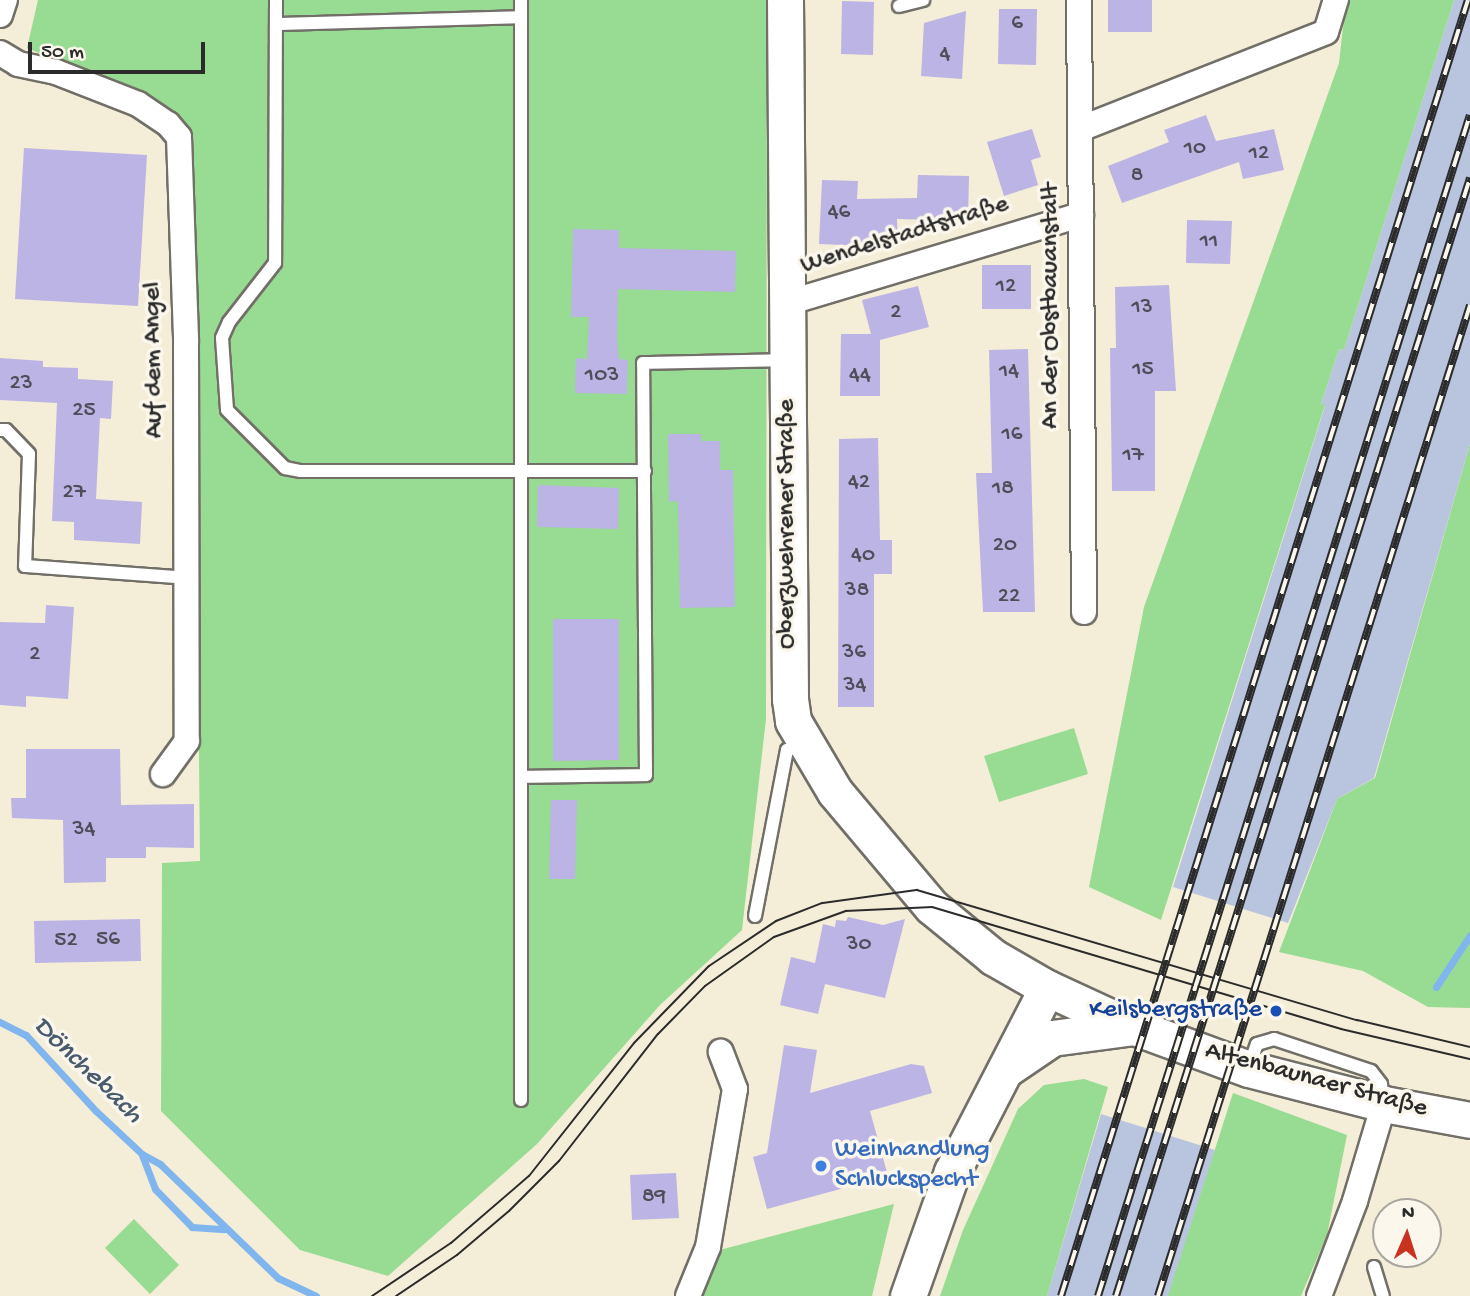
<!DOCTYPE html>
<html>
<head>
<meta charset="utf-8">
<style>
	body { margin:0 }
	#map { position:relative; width:1470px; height:1296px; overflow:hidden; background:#f4edd7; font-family:"Gochi Hand",sans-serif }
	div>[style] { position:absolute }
	.industrial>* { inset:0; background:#b9c4de }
	.green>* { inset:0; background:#98db93 }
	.stream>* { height:7px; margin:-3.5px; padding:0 3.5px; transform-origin:3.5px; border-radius:3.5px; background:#80b5ee }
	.building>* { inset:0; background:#bcb4e4 }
	.roads { filter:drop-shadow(2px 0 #716f67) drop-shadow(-2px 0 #716f67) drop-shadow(0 2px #716f67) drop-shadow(0 -2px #716f67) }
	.lane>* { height:12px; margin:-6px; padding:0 6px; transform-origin:6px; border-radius:6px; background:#fff }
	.street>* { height:24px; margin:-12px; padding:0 12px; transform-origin:12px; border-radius:12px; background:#fff }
	.secondary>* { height:35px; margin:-17.5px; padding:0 17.5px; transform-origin:17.5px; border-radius:17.5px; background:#fff }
	.tram>* { height:2px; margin:-1px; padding:0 1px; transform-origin:1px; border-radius:1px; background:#2b2b2b }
	.rail>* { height:8px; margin-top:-4px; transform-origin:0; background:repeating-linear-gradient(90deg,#fbf7ec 0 16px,#2b2b2b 0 32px); box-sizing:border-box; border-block:2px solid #2b2b2b }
	.dots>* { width:19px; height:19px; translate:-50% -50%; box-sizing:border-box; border:4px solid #fbf7ec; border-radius:50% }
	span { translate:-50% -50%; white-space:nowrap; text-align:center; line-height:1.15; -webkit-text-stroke:7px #fbf7ec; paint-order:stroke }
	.number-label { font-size:23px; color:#4f4d59 }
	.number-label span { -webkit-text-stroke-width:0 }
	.street-label { font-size:26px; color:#2b2b2b }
	.transit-label { font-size:26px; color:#164399 }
	.right { translate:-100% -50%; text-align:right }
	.shop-label { font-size:26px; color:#366cbe }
	.left { translate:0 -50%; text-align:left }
	.water-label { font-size:28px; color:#495b6f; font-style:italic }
	.north { position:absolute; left:1372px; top:1198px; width:70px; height:70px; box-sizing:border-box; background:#fbf7ec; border:2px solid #a8a59f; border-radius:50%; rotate:3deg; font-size:19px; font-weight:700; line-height:28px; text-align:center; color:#2b2b2b }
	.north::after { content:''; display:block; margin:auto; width:24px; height:32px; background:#c8321e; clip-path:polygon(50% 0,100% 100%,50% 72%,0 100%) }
	.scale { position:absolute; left:28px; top:42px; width:177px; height:32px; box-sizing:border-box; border:4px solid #2b2b2b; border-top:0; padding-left:9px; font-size:21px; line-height:24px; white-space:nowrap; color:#2b2b2b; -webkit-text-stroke:5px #fbf7ec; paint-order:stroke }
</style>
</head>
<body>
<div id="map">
	<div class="industrial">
		<i style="clip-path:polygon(1454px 0,1470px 0,1470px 444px,1374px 778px,1337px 799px,1288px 923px,1173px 887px,1325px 406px,1321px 404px,1339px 349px,1344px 350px)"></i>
		<i style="clip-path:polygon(1101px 1114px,1215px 1150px,1169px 1296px,1047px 1296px)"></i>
	</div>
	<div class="green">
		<i style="clip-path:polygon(38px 0,767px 0,766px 719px,742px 930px,660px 1005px,537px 1144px,388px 1276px,300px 1250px,161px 1111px,162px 863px,200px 861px,193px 132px,167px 107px,27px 48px)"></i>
		<i style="clip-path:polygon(1346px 0,1454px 0,1344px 350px,1339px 349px,1321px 404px,1325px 405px,1161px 920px,1089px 887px,1144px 607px,1339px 63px)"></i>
		<i style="clip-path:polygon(1470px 444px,1470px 1008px,1428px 1007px,1363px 971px,1279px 952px,1337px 799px,1375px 778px)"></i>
		<i style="clip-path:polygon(1074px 728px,1088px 774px,999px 802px,984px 756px)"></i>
		<i style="clip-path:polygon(1084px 1079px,1108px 1087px,1047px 1296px,940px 1296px,963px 1230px,1018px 1109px,1044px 1085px)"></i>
		<i style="clip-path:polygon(1233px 1093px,1347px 1135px,1327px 1235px,1301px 1296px,1168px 1296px)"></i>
		<i style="clip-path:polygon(894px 1204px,872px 1296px,699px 1296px,716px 1251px)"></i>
		<i style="clip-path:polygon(134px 1219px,179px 1265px,150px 1294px,105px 1248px)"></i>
	</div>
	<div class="stream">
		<i style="left:1436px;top:987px;width:62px;rotate:-56.8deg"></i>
		<i style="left:0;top:1022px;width:29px;rotate:27deg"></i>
		<i style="left:26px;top:1035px;width:103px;rotate:47.4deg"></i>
		<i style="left:96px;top:1111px;width:63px;rotate:43.1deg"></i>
		<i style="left:142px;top:1154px;width:21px;rotate:29deg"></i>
		<i style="left:160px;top:1164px;width:164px;rotate:44deg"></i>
		<i style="left:278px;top:1278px;width:42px;rotate:25.3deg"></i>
		<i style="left:142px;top:1155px;width:36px;rotate:69deg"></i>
		<i style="left:155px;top:1189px;width:53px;rotate:45.8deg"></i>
		<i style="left:192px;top:1227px;width:32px;rotate:4deg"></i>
	</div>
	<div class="building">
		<i style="clip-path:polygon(1108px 0,1152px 0,1152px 32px,1108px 32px)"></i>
		<i style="clip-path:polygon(842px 1px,874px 2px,873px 55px,841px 54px)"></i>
		<i style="clip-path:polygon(999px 9px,1037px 9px,1036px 65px,998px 64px)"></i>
		<i style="clip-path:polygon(966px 11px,962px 79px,921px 76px,924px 23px)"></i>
		<i style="clip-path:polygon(1206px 115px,1216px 141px,1274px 129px,1284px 170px,1243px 179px,1239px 162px,1122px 203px,1108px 166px,1169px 142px,1164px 130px)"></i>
		<i style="clip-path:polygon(1032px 129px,1041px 157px,1031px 160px,1038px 185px,1004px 196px,987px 142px)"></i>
		<i style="clip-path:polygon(24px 148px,147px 155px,138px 306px,15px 299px)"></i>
		<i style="clip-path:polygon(918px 175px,969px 176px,968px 221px,897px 219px,898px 247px,819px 244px,822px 180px,858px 181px,857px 199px,917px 198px)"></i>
		<i style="clip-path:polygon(1187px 220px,1232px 221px,1230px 264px,1186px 263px)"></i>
		<i style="clip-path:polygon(573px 229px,619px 230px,619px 248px,736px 251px,735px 292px,618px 289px,617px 338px,619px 359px,628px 360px,627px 394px,575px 393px,576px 358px,587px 359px,589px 317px,571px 317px)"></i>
		<i style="clip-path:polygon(982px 265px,1031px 265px,1031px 309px,982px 309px)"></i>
		<i style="clip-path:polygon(1169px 285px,1176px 391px,1155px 391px,1155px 491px,1112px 491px,1110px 348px,1116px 348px,1115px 287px)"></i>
		<i style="clip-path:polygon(918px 286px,929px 327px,880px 340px,880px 396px,840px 396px,841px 334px,871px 334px,862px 300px)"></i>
		<i style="clip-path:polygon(1028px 349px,1035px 612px,983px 612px,976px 473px,992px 473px,989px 350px)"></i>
		<i style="clip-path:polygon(0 358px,43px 361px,43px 367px,78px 368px,78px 379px,113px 381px,111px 419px,100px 418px,96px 499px,142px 502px,140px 544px,74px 540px,74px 522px,52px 521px,57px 403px,0 400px)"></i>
		<i style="clip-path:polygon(668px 434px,701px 434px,701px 441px,720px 441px,720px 470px,733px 470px,735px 607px,680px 608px,678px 501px,669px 502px)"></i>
		<i style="clip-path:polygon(878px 438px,880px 540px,892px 540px,892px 574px,874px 574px,874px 707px,838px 707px,839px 439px)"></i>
		<i style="clip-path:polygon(538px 485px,619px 488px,618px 529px,537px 527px)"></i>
		<i style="clip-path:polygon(46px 605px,74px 607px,68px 699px,26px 696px,26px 707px,0 705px,0 622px,45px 623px)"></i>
		<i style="clip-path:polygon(553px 619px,619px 619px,619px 760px,553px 761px)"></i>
		<i style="clip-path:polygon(26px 749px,120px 749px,121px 805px,194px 804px,194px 848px,146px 847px,146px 858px,106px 858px,106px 882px,64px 883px,63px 820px,12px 818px,11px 798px,26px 798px)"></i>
		<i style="clip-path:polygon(551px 800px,577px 800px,575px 879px,549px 879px)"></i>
		<i style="clip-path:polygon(848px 917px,883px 925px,905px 919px,885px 998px,825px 984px,818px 1014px,780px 1005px,791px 957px,815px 963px,823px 924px,835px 927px,836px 920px,846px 921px)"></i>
		<i style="clip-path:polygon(140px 919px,141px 961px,35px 963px,34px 921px)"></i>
		<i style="clip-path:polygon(784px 1045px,817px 1050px,810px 1093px,911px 1064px,924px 1066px,932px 1093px,870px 1111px,888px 1176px,767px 1209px,753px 1157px,767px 1153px)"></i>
		<i style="clip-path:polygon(676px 1173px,679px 1218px,632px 1220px,630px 1175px)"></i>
	</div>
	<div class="roads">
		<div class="lane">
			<i style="left:276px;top:0;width:263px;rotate:90.2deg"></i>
			<i style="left:275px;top:263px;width:75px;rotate:127.9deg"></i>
			<i style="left:229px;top:322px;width:17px;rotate:114deg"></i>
			<i style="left:222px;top:338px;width:72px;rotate:86deg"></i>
			<i style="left:227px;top:410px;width:82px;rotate:45deg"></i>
			<i style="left:285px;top:468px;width:16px;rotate:11deg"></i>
			<i style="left:301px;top:471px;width:344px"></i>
			<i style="left:521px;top:0;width:1100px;rotate:90deg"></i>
			<i style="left:899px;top:6px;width:25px;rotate:-14deg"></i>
			<i style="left:276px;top:24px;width:245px;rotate:-1.6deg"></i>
			<i style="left:0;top:430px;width:6px"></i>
			<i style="left:6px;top:430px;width:33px;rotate:46deg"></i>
			<i style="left:29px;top:454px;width:112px;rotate:92deg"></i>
			<i style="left:25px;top:566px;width:162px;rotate:4.2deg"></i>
			<i style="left:521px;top:777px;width:125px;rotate:-0.9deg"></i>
			<i style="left:646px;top:775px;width:412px;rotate:-90.4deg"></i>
			<i style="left:643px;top:363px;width:143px;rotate:-1.2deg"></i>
			<i style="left:755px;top:916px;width:169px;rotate:-79.1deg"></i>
			<i style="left:787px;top:750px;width:17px;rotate:-17deg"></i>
			<i style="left:1249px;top:1067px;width:24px;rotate:-71deg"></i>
			<i style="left:1257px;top:1044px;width:18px;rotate:-16deg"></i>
			<i style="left:1274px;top:1039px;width:102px;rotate:18.3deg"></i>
			<i style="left:1371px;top:1071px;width:16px;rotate:52deg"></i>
			<i style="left:1381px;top:1084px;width:16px;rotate:83deg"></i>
			<i style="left:1374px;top:1267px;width:30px;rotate:73deg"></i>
		</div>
		<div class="street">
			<i style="left:1079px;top:0;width:612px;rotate:89.53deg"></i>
			<i style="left:0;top:15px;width:16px;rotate:-72deg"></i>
			<i style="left:0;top:53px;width:21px;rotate:31deg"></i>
			<i style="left:18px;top:64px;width:39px;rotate:12deg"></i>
			<i style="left:56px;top:72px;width:88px;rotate:21.3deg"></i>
			<i style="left:138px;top:104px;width:36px;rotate:34deg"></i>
			<i style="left:168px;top:124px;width:17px;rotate:50deg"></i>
			<i style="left:179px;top:137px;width:205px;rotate:88deg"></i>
			<i style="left:186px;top:342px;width:399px;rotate:89.9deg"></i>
			<i style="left:187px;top:741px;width:41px;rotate:126deg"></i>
			<i style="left:1080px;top:129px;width:264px;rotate:-21.5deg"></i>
			<i style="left:1326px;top:32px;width:34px;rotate:-73deg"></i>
			<i style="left:787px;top:303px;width:307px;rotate:-16.7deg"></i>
			<i style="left:688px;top:1296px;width:53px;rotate:-67.8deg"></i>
			<i style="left:708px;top:1247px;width:160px;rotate:-80.3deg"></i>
			<i style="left:735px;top:1089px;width:40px;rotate:-111deg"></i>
			<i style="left:1319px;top:1296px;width:102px;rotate:-69.2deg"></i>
			<i style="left:1355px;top:1201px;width:101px;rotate:-73.4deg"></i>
		</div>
		<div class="secondary">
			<i style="left:785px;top:0;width:699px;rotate:89.59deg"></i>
			<i style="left:790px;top:699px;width:22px;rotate:82deg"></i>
			<i style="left:793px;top:721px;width:82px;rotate:59.4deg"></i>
			<i style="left:835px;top:792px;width:150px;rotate:49.9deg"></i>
			<i style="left:932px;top:907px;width:79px;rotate:39.3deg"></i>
			<i style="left:993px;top:957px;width:62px;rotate:29.9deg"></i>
			<i style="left:1047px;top:988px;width:81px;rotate:24.7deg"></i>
			<i style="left:1121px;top:1022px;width:136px;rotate:20.2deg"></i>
			<i style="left:1249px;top:1069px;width:139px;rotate:14.5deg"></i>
			<i style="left:1384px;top:1104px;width:87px;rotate:10.5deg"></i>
			<i style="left:1005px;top:1070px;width:57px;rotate:-34.2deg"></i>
			<i style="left:1052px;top:1038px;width:83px;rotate:-7.6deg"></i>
			<i style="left:908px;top:1296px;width:132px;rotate:-70.5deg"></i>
			<i style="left:952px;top:1172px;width:207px;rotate:-62.7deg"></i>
		</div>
	</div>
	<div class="tram">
		<i style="left:372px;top:1296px;width:95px;rotate:-33.9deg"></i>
		<i style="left:451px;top:1243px;width:103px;rotate:-40.7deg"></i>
		<i style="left:529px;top:1176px;width:169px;rotate:-51.7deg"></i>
		<i style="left:634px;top:1043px;width:107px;rotate:-45.8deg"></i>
		<i style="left:709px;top:966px;width:81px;rotate:-33.9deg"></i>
		<i style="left:776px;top:921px;width:49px;rotate:-21.4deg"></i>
		<i style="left:822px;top:903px;width:96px;rotate:-7.8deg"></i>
		<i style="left:917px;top:890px;width:459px;rotate:16.5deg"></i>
		<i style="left:1357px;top:1020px;width:116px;rotate:13.4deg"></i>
		<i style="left:396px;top:1296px;width:73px;rotate:-33.9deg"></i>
		<i style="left:457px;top:1255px;width:68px;rotate:-40.2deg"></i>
		<i style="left:509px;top:1211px;width:71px;rotate:-45deg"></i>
		<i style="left:559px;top:1161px;width:161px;rotate:-52.1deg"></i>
		<i style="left:658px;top:1034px;width:67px;rotate:-45.6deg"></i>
		<i style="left:705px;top:986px;width:85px;rotate:-35.4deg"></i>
		<i style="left:774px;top:937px;width:77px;rotate:-19.9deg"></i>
		<i style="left:846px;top:911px;width:86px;rotate:-2.7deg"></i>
		<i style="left:932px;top:907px;width:427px;rotate:16.6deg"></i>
		<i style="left:1341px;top:1029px;width:132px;rotate:13.1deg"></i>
	</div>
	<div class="rail">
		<i style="left:1061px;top:1296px;width:1358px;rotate:-72.57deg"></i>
		<i style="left:1098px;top:1296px;width:1238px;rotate:-72.52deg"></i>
		<i style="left:1116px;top:1296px;width:1173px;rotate:-72.43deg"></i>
		<i style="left:1158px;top:1296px;width:1039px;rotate:-72.52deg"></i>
	</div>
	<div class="dots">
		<i style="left:1276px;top:1011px;background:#1a4fb4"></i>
		<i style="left:821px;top:1166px;background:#3f7fe0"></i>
	</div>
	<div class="number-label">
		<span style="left:1017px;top:24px">6</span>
		<span style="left:945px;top:55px">4</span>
		<span style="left:1195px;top:149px">10</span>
		<span style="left:1259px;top:154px">12</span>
		<span style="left:1137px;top:176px">8</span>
		<span style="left:839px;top:213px">46</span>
		<span style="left:1209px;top:242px">11</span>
		<span style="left:1006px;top:287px">12</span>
		<span style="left:1142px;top:308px">13</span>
		<span style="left:896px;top:313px">2</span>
		<span style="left:1143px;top:370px">15</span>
		<span style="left:1009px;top:372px">14</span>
		<span style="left:602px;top:376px">103</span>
		<span style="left:860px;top:376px">44</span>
		<span style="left:21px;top:384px">23</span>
		<span style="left:84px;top:411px">25</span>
		<span style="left:1012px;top:435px">16</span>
		<span style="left:1133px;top:456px">17</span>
		<span style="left:859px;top:483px">42</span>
		<span style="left:1003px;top:489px">18</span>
		<span style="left:74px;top:493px">27</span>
		<span style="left:1005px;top:546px">20</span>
		<span style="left:863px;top:556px">40</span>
		<span style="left:857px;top:591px">38</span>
		<span style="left:1009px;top:597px">22</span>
		<span style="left:854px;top:653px">36</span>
		<span style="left:35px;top:655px">2</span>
		<span style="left:855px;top:686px">34</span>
		<span style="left:84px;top:830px">34</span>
		<span style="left:108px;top:940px">56</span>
		<span style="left:66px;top:941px">52</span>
		<span style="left:859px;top:945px">30</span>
		<span style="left:654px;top:1197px">89</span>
	</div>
	<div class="street-label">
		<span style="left:905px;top:236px;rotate:-17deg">Wendelstadtstraße</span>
		<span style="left:1052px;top:306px;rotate:-90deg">An der Obstbauanstalt</span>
		<span style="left:155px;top:360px;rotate:-91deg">Auf dem Angel</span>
		<span style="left:788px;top:524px;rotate:-90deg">Oberzwehrener Straße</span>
		<span style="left:1316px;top:1081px;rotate:15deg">Altenbaunaer Straße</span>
	</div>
	<div class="transit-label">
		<span class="right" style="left:1262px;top:1011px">Keilsbergstraße</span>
	</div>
	<div class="shop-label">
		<span class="left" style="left:835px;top:1166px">Weinhandlung<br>Schluckspecht</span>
	</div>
	<div class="water-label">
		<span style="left:87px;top:1071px;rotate:44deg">Dönchebach</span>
	</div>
	<div class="north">N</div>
	<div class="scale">50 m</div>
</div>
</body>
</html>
